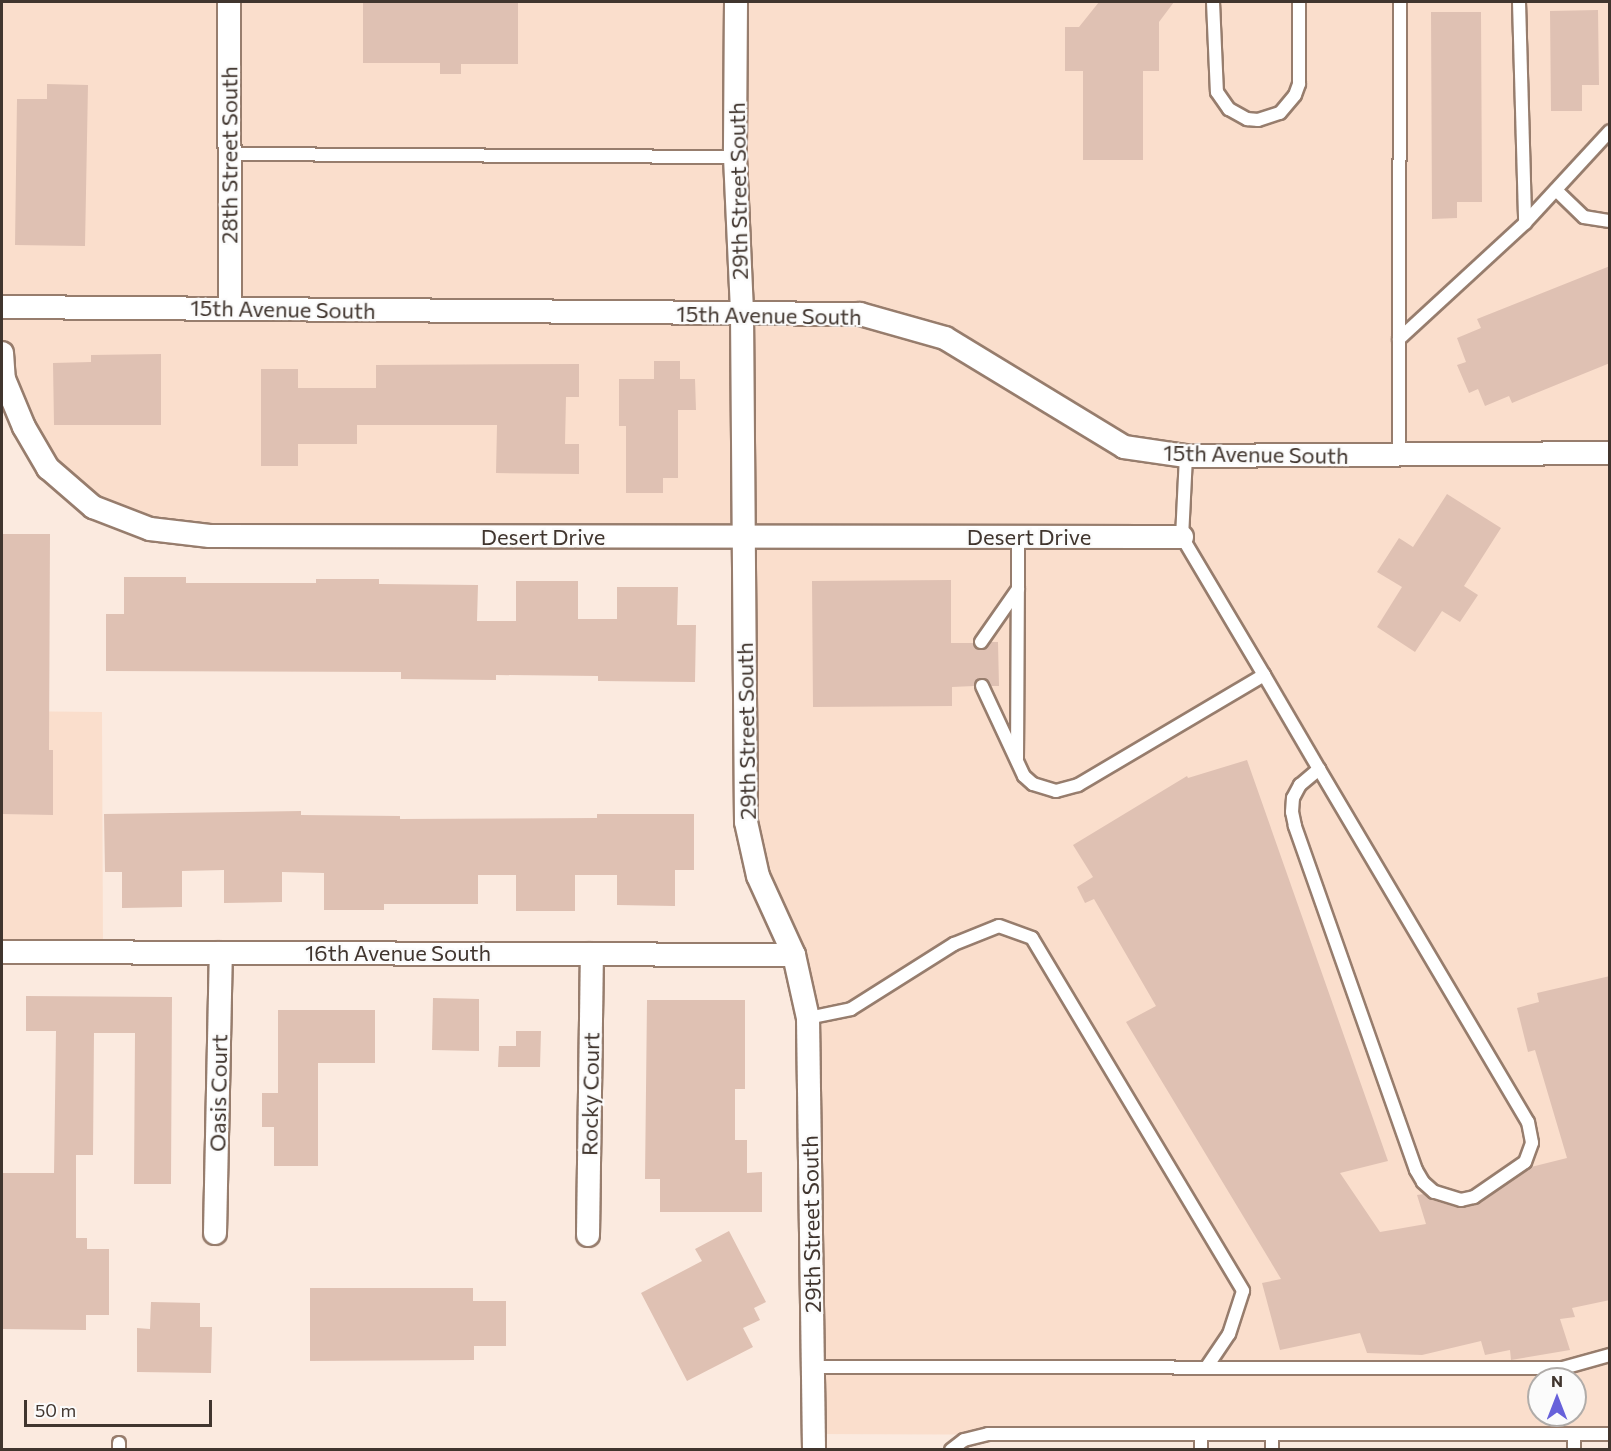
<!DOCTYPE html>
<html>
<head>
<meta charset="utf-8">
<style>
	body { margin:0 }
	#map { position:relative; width:1611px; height:1451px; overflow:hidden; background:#fbeadf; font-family:Commissioner,sans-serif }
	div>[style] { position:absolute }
	.built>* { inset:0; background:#fadecc }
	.building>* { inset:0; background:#dfc1b3 }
	.roads { filter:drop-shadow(2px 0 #977d6d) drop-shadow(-2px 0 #977d6d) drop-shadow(0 2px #977d6d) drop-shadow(0 -2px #977d6d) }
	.lane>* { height:12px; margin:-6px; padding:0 6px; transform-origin:6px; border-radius:6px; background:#fff }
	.street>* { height:22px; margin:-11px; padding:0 11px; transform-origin:11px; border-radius:11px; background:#fff }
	span { translate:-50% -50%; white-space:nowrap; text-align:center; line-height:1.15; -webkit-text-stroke:4.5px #fbfbfb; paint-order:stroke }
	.street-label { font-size:22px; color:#40352e }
	.frame { position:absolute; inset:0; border:3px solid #40352e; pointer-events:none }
	.north { position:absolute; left:1527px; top:1367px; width:60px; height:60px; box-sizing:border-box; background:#fbfbfb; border:2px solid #b0aca9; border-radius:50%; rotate:0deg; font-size:16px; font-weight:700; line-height:24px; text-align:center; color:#40352e }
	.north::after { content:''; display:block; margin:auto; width:21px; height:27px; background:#6761da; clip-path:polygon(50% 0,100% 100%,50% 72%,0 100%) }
	.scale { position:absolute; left:24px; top:1400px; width:188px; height:27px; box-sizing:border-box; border:3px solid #40352e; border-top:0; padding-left:8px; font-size:18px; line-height:21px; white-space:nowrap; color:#40352e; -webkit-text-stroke:4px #fbfbfb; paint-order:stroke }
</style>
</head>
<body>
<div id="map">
	<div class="built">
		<i style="clip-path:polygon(evenodd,2px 2px,1609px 2px,1609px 1437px,814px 1434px,808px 1018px,758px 876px,744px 538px,150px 529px,48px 468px,2px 353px,2px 2px,1539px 1379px,1575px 1379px,1575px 1415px,1539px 1415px,1539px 1379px)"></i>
		<i style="clip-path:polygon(2px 711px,102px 712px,103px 952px,2px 952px)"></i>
	</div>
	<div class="building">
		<i style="clip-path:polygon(363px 2px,518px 2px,518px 64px,461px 64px,461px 74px,440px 74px,440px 63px,363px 63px)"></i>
		<i style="clip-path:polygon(1099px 2px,1174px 2px,1159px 22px,1159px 71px,1143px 71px,1143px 160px,1083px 160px,1083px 71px,1065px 71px,1065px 27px,1079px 27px)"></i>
		<i style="clip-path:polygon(1598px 10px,1599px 85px,1582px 85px,1582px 111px,1551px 111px,1550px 11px)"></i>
		<i style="clip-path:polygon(1431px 12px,1481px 12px,1482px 202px,1457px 202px,1457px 218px,1432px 219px)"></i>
		<i style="clip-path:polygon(47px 84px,88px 85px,85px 246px,15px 245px,17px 99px,47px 99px)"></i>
		<i style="clip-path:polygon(1610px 266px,1610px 363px,1512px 403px,1509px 396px,1485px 406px,1478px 389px,1469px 393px,1457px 365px,1466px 362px,1457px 338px,1481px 328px,1477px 319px)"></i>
		<i style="clip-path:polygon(161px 354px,161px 425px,54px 425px,53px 363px,91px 362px,91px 355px)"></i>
		<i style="clip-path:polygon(654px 361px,680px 361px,680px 379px,695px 379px,696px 410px,678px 410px,678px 478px,663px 478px,663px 493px,626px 493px,626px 426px,619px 426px,619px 379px,654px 379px)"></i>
		<i style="clip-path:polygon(579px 364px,579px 397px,566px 397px,565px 444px,579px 444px,579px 474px,496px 473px,497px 425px,357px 425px,357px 444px,298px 444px,298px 466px,261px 466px,261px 369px,298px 369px,298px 388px,376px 388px,376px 365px)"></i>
		<i style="clip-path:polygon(1447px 494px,1501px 528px,1464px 586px,1478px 595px,1460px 622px,1442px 611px,1415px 652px,1377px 627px,1402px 587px,1377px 572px,1399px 538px,1413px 547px)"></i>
		<i style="clip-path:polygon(2px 534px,50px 534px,49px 750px,53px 750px,53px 815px,2px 814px)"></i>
		<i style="clip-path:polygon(124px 577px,186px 577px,186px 583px,316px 583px,316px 579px,379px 579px,379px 584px,478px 585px,477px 621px,516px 621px,516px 581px,578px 581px,578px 619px,617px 619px,617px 587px,678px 587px,677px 625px,696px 625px,695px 682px,598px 681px,598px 676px,496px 675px,496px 680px,401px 679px,401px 672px,106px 671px,106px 614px,124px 614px)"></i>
		<i style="clip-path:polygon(951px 580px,951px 643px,973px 643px,976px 648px,981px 650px,991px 642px,998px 642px,999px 686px,991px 686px,982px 678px,976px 681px,974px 686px,952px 687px,952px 706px,813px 707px,812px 581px)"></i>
		<i style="clip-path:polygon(1247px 760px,1388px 1161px,1340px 1173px,1380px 1232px,1426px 1224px,1417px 1195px,1424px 1194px,1432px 1200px,1459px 1208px,1476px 1205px,1531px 1167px,1567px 1158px,1535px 1050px,1528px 1052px,1517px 1008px,1539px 1002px,1537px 993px,1610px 976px,1610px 1300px,1572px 1308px,1575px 1317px,1560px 1319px,1570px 1350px,1511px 1360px,1510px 1350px,1485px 1355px,1481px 1341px,1422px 1355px,1367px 1353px,1360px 1333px,1280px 1350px,1262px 1283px,1281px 1279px,1126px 1022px,1156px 1006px,1094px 899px,1085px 903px,1077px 887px,1093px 877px,1073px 845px,1187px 776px,1188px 778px)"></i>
		<i style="clip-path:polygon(301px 811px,301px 815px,400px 816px,400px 819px,597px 818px,597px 814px,694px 814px,694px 870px,675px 870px,675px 906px,617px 905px,617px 875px,575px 875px,575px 911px,516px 911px,516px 875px,478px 875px,478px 904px,384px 904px,384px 910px,324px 910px,324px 873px,282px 872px,282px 902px,224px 903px,224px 870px,182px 871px,182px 907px,122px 908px,122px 872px,105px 872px,104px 814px)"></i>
		<i style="clip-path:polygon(26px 996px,172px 997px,171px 1184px,134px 1184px,135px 1033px,94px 1033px,93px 1155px,76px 1155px,76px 1238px,87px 1238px,87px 1249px,109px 1249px,109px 1315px,86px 1315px,86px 1330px,2px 1329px,2px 1173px,54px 1173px,56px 1031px,26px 1031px)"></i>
		<i style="clip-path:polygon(433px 998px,479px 999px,479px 1051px,432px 1050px)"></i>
		<i style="clip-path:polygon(647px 1000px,745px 1000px,745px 1089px,735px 1089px,735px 1140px,747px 1140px,747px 1173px,762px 1172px,762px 1212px,660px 1212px,660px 1179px,645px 1179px)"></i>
		<i style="clip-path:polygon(278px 1010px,375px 1010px,375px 1063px,318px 1063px,318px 1166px,274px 1166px,274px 1127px,262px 1127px,262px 1093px,278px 1093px)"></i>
		<i style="clip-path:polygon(516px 1031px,541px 1031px,540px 1067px,498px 1067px,499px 1046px,516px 1046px)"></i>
		<i style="clip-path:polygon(729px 1231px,766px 1302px,754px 1308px,760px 1320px,743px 1328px,753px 1347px,687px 1381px,641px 1293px,702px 1261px,695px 1249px)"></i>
		<i style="clip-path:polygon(310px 1288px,473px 1288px,473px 1301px,506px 1301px,506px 1346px,474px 1346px,474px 1360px,310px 1361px)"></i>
		<i style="clip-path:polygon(151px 1302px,200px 1303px,200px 1327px,212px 1327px,211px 1373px,137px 1372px,137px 1328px,150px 1329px)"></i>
	</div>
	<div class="roads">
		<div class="lane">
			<i style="left:1213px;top:2px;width:90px;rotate:87.5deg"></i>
			<i style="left:1217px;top:92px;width:21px;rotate:55deg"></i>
			<i style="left:1229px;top:109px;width:21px;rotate:29deg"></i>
			<i style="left:1247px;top:119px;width:11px;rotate:5deg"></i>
			<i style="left:1258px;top:120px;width:23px;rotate:-18deg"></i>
			<i style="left:1280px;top:113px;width:23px;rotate:-50deg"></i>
			<i style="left:1295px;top:95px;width:12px;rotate:-70deg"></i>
			<i style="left:1299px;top:84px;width:82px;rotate:-90deg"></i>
			<i style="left:1519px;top:2px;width:221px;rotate:88.4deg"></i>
			<i style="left:229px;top:154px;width:506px;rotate:0.34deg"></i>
			<i style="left:1556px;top:190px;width:39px;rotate:44deg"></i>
			<i style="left:1584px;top:217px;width:26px;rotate:9deg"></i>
			<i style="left:1399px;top:339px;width:171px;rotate:-42.6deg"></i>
			<i style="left:1525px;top:223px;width:125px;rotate:-47.3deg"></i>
			<i style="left:1186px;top:456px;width:81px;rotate:92.8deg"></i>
			<i style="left:1182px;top:537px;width:161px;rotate:59.3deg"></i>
			<i style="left:1264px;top:675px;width:109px;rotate:59.7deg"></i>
			<i style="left:1319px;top:769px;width:410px;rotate:59.4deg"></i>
			<i style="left:1528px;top:1122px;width:21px;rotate:79deg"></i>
			<i style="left:1532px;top:1143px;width:20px;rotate:110deg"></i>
			<i style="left:1525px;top:1162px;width:62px;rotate:145.5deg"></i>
			<i style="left:1474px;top:1197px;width:13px;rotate:167deg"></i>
			<i style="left:1461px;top:1200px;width:28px;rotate:-163deg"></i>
			<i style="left:1434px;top:1192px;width:15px;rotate:-138deg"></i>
			<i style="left:1423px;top:1182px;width:14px;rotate:-120deg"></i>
			<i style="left:1416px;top:1170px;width:365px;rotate:-109.4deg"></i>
			<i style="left:1295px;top:826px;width:14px;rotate:-102deg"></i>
			<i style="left:1292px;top:812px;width:14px;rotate:-86deg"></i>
			<i style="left:1293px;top:798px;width:15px;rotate:-62deg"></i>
			<i style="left:1300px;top:785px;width:25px;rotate:-40deg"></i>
			<i style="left:1399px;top:456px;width:454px;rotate:-89.9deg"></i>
			<i style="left:981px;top:642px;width:65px;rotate:-55.1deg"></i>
			<i style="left:1018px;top:589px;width:52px;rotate:-90deg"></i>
			<i style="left:982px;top:686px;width:99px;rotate:65deg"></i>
			<i style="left:1024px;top:776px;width:12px;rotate:42deg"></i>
			<i style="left:1033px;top:784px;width:24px;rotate:17deg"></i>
			<i style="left:1056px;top:791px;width:23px;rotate:-15deg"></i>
			<i style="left:1078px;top:785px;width:216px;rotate:-30.6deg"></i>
			<i style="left:1017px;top:759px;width:170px;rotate:-89.7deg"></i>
			<i style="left:808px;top:1018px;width:44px;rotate:-11.8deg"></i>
			<i style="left:851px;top:1009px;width:122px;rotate:-32.3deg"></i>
			<i style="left:954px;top:944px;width:48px;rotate:-21.8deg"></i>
			<i style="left:999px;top:926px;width:35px;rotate:20deg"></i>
			<i style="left:1032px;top:938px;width:411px;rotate:59.1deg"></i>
			<i style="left:1243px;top:1291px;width:45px;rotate:108deg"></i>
			<i style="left:1229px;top:1334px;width:40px;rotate:124deg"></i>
			<i style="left:813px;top:1367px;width:750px;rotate:0.08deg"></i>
			<i style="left:1563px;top:1368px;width:49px;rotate:-15.5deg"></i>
			<i style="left:1201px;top:1434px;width:16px;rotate:90deg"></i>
			<i style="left:1272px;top:1434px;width:16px;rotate:90deg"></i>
			<i style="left:1574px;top:1434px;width:16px;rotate:90deg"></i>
			<i style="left:119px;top:1443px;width:7px;rotate:90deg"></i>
			<i style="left:951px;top:1450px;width:16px;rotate:-38deg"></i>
			<i style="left:964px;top:1440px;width:25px;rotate:-14deg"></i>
			<i style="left:988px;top:1434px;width:622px"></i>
		</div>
		<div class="street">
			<i style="left:229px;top:2px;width:307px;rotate:89.8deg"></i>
			<i style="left:736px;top:2px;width:155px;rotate:90.4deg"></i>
			<i style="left:735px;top:157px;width:156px;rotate:87.4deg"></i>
			<i style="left:742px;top:313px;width:509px;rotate:89.55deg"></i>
			<i style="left:746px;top:822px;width:55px;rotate:77.5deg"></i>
			<i style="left:758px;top:876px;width:87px;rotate:65.5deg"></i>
			<i style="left:794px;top:955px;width:65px;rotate:77.5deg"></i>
			<i style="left:808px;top:1018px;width:432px;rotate:89.2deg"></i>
			<i style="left:2px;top:307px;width:858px;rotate:0.47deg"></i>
			<i style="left:860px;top:314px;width:88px;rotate:15.8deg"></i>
			<i style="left:945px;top:338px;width:210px;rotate:31.3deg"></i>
			<i style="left:1124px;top:447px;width:63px;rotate:8.3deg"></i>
			<i style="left:1186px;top:456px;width:424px;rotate:-0.4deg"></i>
			<i style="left:2px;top:353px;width:26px;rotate:86deg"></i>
			<i style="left:4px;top:379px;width:52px;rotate:67.4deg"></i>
			<i style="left:24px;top:427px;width:48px;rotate:59.7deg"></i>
			<i style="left:48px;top:468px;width:60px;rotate:40.9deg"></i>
			<i style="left:93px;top:507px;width:61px;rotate:21.1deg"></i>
			<i style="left:150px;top:529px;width:60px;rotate:6.7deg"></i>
			<i style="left:210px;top:536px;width:972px;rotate:0.06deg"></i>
			<i style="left:2px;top:952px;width:792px;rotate:0.22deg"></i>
			<i style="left:215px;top:1233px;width:280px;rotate:-88.8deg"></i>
			<i style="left:588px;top:1235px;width:281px;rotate:-89.2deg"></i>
		</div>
	</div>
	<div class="street-label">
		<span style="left:229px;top:155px;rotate:-90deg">28th Street South</span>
		<span style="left:738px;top:191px;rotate:-91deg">29th Street South</span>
		<span style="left:283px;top:309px;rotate:1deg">15th Avenue South</span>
		<span style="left:769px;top:315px;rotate:1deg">15th Avenue South</span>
		<span style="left:1256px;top:454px;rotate:1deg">15th Avenue South</span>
		<span style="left:543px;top:537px">Desert Drive</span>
		<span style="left:1029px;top:537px">Desert Drive</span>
		<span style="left:746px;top:731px;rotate:-91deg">29th Street South</span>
		<span style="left:398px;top:953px">16th Avenue South</span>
		<span style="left:218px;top:1093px;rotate:-89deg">Oasis Court</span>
		<span style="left:590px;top:1094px;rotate:-89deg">Rocky Court</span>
		<span style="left:811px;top:1224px;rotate:-91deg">29th Street South</span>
	</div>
	<div class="frame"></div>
	<div class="north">N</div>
	<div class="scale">50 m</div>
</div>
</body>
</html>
